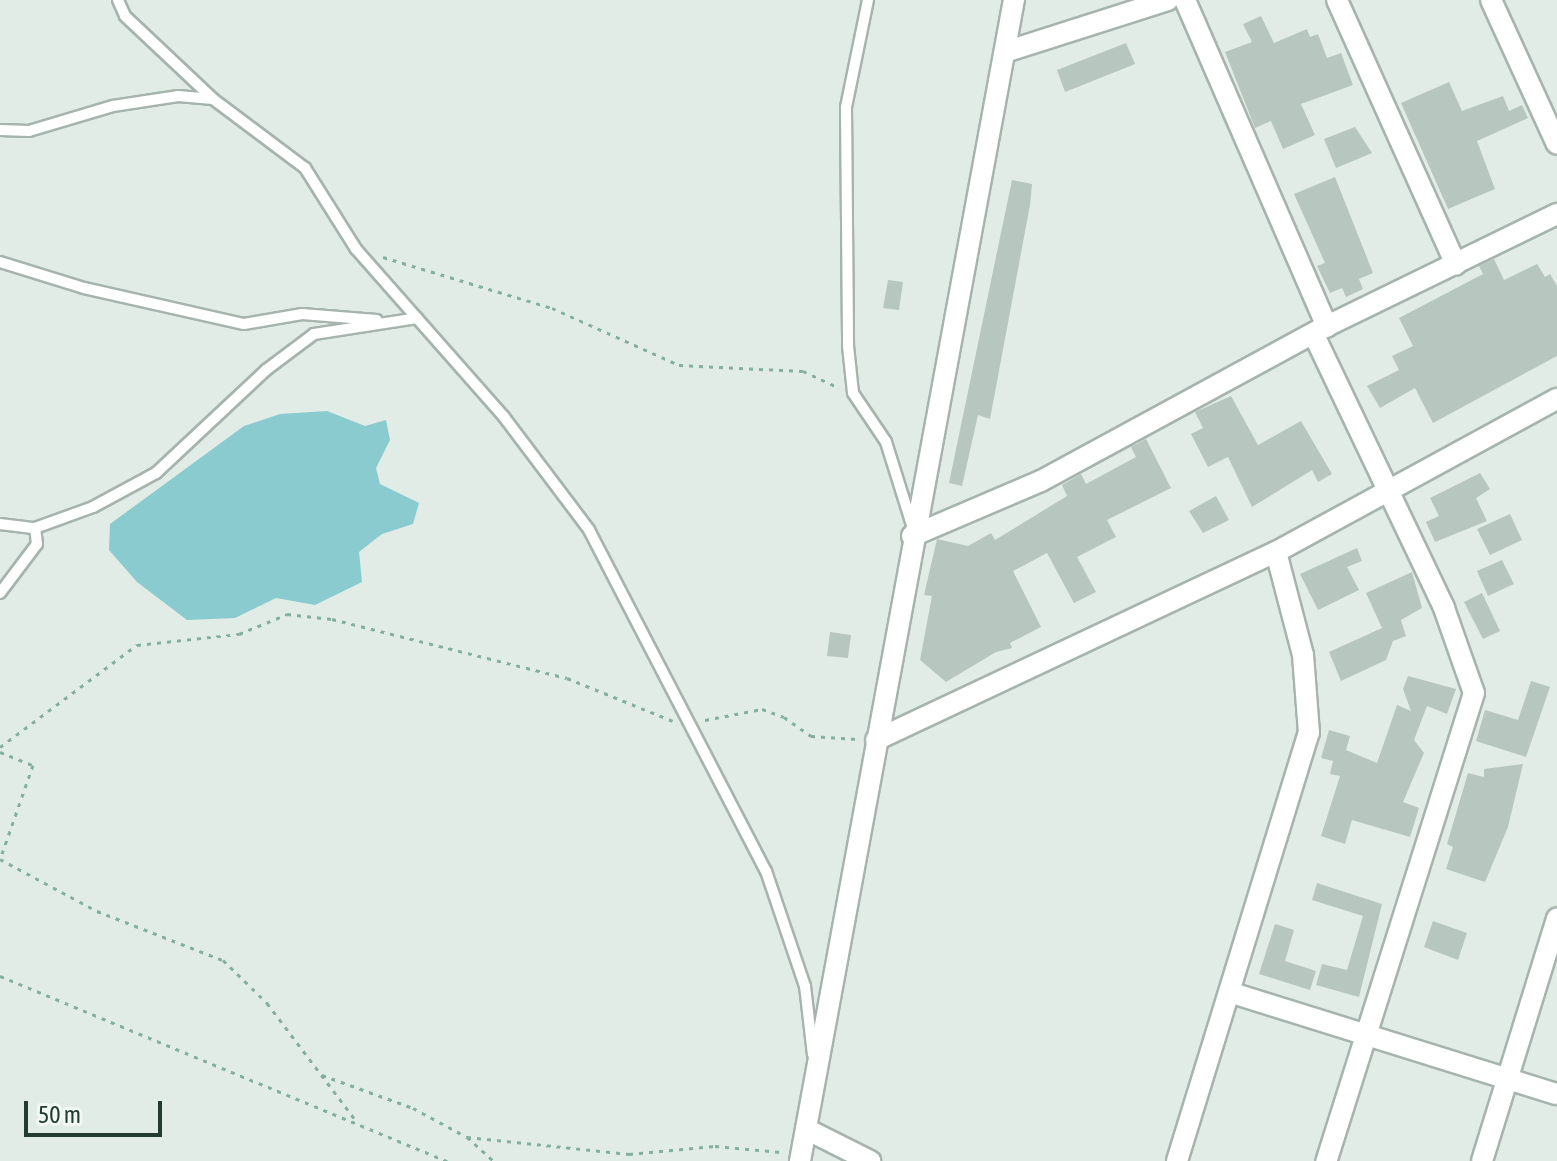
<!DOCTYPE html>
<html>
<head>
<meta charset="utf-8">
<style>
	body { margin:0 }
	#map { position:relative; width:1557px; height:1161px; overflow:hidden; background:#e2ece6; font-family:"Asap Condensed",sans-serif }
	div>[style] { position:absolute }
	.water>* { inset:0; background:#8acbd0 }
	.building>* { inset:0; background:#b7c6bf }
	.path>* { height:3px; margin-top:-1.5px; transform-origin:0; background:repeating-linear-gradient(90deg,#83af9d 0 4px,transparent 0 10px) }
	.roads { filter:drop-shadow(2px 0 #a5b4ad) drop-shadow(-2px 0 #a5b4ad) drop-shadow(0 2px #a5b4ad) drop-shadow(0 -2px #a5b4ad) }
	.lane>* { height:10px; margin:-5px; padding:0 5px; transform-origin:5px; border-radius:5px; background:#fff }
	.street>* { height:20px; margin:-10px; padding:0 10px; transform-origin:10px; border-radius:10px; background:#fff }
	span { translate:-50% -50%; white-space:nowrap; text-align:center; line-height:1.15; -webkit-text-stroke:6px #f2f8f4; paint-order:stroke }
	.scale { position:absolute; left:24px; top:1101px; width:138px; height:36px; box-sizing:border-box; border:4px solid #223c33; border-top:0; padding-left:10px; font-size:24px; line-height:28px; white-space:nowrap; color:#223c33; -webkit-text-stroke:6px #f2f8f4; paint-order:stroke }
</style>
</head>
<body>
<div id="map">
	<div class="water">
		<i style="clip-path:polygon(327px 411px,365px 426px,386px 420px,390px 440px,376px 468px,380px 484px,419px 503px,413px 524px,382px 534px,359px 552px,362px 582px,315px 605px,276px 598px,235px 618px,187px 620px,137px 582px,109px 550px,110px 524px,244px 426px,280px 414px)"></i>
	</div>
	<div class="building">
		<i style="clip-path:polygon(1261px 16px,1274px 43px,1307px 29px,1310px 37px,1318px 34px,1327px 58px,1341px 53px,1353px 85px,1301px 104px,1315px 135px,1283px 149px,1271px 121px,1255px 128px,1225px 52px,1252px 42px,1243px 24px)"></i>
		<i style="clip-path:polygon(1126px 43px,1135px 64px,1065px 92px,1057px 70px)"></i>
		<i style="clip-path:polygon(1449px 82px,1462px 111px,1503px 96px,1509px 111px,1522px 105px,1528px 118px,1477px 141px,1495px 189px,1448px 209px,1401px 103px)"></i>
		<i style="clip-path:polygon(1355px 127px,1372px 153px,1336px 168px,1324px 139px)"></i>
		<i style="clip-path:polygon(1335px 177px,1373px 273px,1359px 279px,1363px 289px,1346px 297px,1342px 288px,1330px 293px,1317px 266px,1325px 263px,1294px 194px)"></i>
		<i style="clip-path:polygon(1012px 180px,1032px 184px,1030px 205px,990px 419px,978px 415px,962px 486px,949px 483px)"></i>
		<i style="clip-path:polygon(1494px 259px,1504px 280px,1537px 264px,1545px 277px,1550px 274px,1557px 286px,1557px 356px,1433px 423px,1415px 388px,1380px 408px,1367px 386px,1399px 370px,1392px 356px,1413px 346px,1399px 318px,1483px 274px,1479px 266px)"></i>
		<i style="clip-path:polygon(888px 280px,903px 282px,899px 310px,883px 308px)"></i>
		<i style="clip-path:polygon(1231px 396px,1258px 445px,1301px 421px,1332px 474px,1318px 482px,1312px 470px,1252px 507px,1228px 457px,1208px 467px,1191px 434px,1203px 428px,1195px 412px)"></i>
		<i style="clip-path:polygon(1146px 439px,1171px 488px,1107px 520px,1116px 537px,1077px 557px,1096px 592px,1074px 603px,1047px 553px,1013px 571px,1041px 627px,1010px 643px,1012px 648px,996px 652px,946px 682px,920px 660px,932px 596px,924px 595px,937px 539px,968px 546px,991px 533px,995px 540px,1067px 496px,1062px 485px,1081px 474px,1086px 484px,1136px 457px,1131px 447px)"></i>
		<i style="clip-path:polygon(1480px 473px,1490px 489px,1476px 498px,1487px 521px,1435px 542px,1426px 522px,1439px 516px,1430px 498px)"></i>
		<i style="clip-path:polygon(1216px 496px,1229px 520px,1203px 533px,1189px 511px)"></i>
		<i style="clip-path:polygon(1510px 514px,1522px 540px,1490px 555px,1477px 529px)"></i>
		<i style="clip-path:polygon(1357px 548px,1362px 561px,1347px 567px,1359px 590px,1318px 610px,1300px 574px)"></i>
		<i style="clip-path:polygon(1502px 560px,1514px 584px,1488px 596px,1477px 571px)"></i>
		<i style="clip-path:polygon(1412px 572px,1422px 608px,1401px 620px,1406px 636px,1393px 641px,1386px 660px,1341px 681px,1329px 652px,1382px 628px,1366px 593px)"></i>
		<i style="clip-path:polygon(1482px 593px,1500px 631px,1483px 639px,1464px 602px)"></i>
		<i style="clip-path:polygon(830px 632px,851px 635px,848px 658px,827px 656px)"></i>
		<i style="clip-path:polygon(1408px 676px,1456px 689px,1447px 714px,1427px 706px,1414px 740px,1424px 753px,1403px 802px,1419px 808px,1410px 837px,1352px 820px,1345px 844px,1321px 836px,1340px 776px,1330px 774px,1333px 761px,1321px 758px,1329px 730px,1350px 736px,1346px 750px,1377px 763px,1397px 705px,1411px 711px,1403px 689px)"></i>
		<i style="clip-path:polygon(1531px 681px,1550px 687px,1526px 757px,1476px 741px,1485px 710px,1518px 720px)"></i>
		<i style="clip-path:polygon(1523px 764px,1508px 827px,1485px 882px,1446px 869px,1453px 847px,1447px 844px,1468px 773px,1484px 777px,1484px 769px)"></i>
		<i style="clip-path:polygon(1317px 883px,1382px 904px,1359px 997px,1316px 985px,1322px 964px,1347px 970px,1363px 916px,1312px 900px)"></i>
		<i style="clip-path:polygon(1433px 921px,1467px 933px,1458px 960px,1424px 947px)"></i>
		<i style="clip-path:polygon(1275px 924px,1294px 930px,1285px 961px,1316px 971px,1310px 990px,1259px 974px)"></i>
	</div>
	<div class="path">
		<i style="left:383px;top:257px;width:177px;rotate:16.8deg"></i>
		<i style="left:552px;top:308px;width:139px;rotate:24.2deg"></i>
		<i style="left:679px;top:365px;width:124px;rotate:2.8deg"></i>
		<i style="left:803px;top:371px;width:40px;rotate:25deg"></i>
		<i style="left:705px;top:720px;width:58px;rotate:-10.9deg"></i>
		<i style="left:762px;top:709px;width:23px;rotate:20deg"></i>
		<i style="left:784px;top:717px;width:33px;rotate:35deg"></i>
		<i style="left:811px;top:736px;width:46px;rotate:3.7deg"></i>
		<i style="left:0;top:747px;width:171px;rotate:-36.7deg"></i>
		<i style="left:137px;top:645px;width:103px;rotate:-6.2deg"></i>
		<i style="left:239px;top:634px;width:52px;rotate:-22.6deg"></i>
		<i style="left:287px;top:614px;width:45px;rotate:6.3deg"></i>
		<i style="left:332px;top:619px;width:242px;rotate:14.1deg"></i>
		<i style="left:567px;top:678px;width:114px;rotate:22.1deg"></i>
		<i style="left:0;top:752px;width:35px;rotate:22deg"></i>
		<i style="left:33px;top:765px;width:100px;rotate:109.3deg"></i>
		<i style="left:0;top:859px;width:110px;rotate:28.2deg"></i>
		<i style="left:97px;top:911px;width:135px;rotate:21.3deg"></i>
		<i style="left:223px;top:960px;width:62px;rotate:44.3deg"></i>
		<i style="left:267px;top:1003px;width:149px;rotate:52.9deg"></i>
		<i style="left:0;top:976px;width:484px;rotate:22.5deg"></i>
		<i style="left:322px;top:1075px;width:97px;rotate:19.9deg"></i>
		<i style="left:413px;top:1108px;width:61px;rotate:28.2deg"></i>
		<i style="left:467px;top:1137px;width:36px;rotate:42deg"></i>
		<i style="left:467px;top:1137px;width:163px;rotate:6deg"></i>
		<i style="left:629px;top:1154px;width:86px;rotate:-5.3deg"></i>
		<i style="left:715px;top:1146px;width:66px;rotate:5.2deg"></i>
	</div>
	<div class="roads">
		<div class="lane">
			<i style="left:118px;top:0;width:17px;rotate:66deg"></i>
			<i style="left:125px;top:16px;width:121px;rotate:43.3deg"></i>
			<i style="left:213px;top:99px;width:115px;rotate:36.9deg"></i>
			<i style="left:305px;top:168px;width:96px;rotate:57.8deg"></i>
			<i style="left:356px;top:249px;width:224px;rotate:48.6deg"></i>
			<i style="left:504px;top:417px;width:141px;rotate:53deg"></i>
			<i style="left:589px;top:530px;width:384px;rotate:62.6deg"></i>
			<i style="left:766px;top:871px;width:121px;rotate:71.3deg"></i>
			<i style="left:805px;top:986px;width:69px;rotate:83.4deg"></i>
			<i style="left:868px;top:0;width:109px;rotate:101.6deg"></i>
			<i style="left:846px;top:107px;width:239px;rotate:89.5deg"></i>
			<i style="left:848px;top:346px;width:47px;rotate:83.9deg"></i>
			<i style="left:853px;top:393px;width:59px;rotate:56deg"></i>
			<i style="left:886px;top:442px;width:90px;rotate:72.6deg"></i>
			<i style="left:0;top:130px;width:29px;rotate:2deg"></i>
			<i style="left:29px;top:131px;width:88px;rotate:-16.6deg"></i>
			<i style="left:113px;top:106px;width:66px;rotate:-8.7deg"></i>
			<i style="left:178px;top:96px;width:35px;rotate:5deg"></i>
			<i style="left:0;top:262px;width:88px;rotate:17.2deg"></i>
			<i style="left:84px;top:288px;width:164px;rotate:12.7deg"></i>
			<i style="left:244px;top:324px;width:59px;rotate:-9.8deg"></i>
			<i style="left:302px;top:314px;width:75px;rotate:4.6deg"></i>
			<i style="left:0;top:524px;width:35px;rotate:7deg"></i>
			<i style="left:35px;top:528px;width:62px;rotate:-19.9deg"></i>
			<i style="left:93px;top:507px;width:72px;rotate:-28.4deg"></i>
			<i style="left:156px;top:473px;width:151px;rotate:-43.1deg"></i>
			<i style="left:266px;top:370px;width:60px;rotate:-36.9deg"></i>
			<i style="left:314px;top:334px;width:104px;rotate:-8.8deg"></i>
			<i style="left:0;top:593px;width:61px;rotate:-52.9deg"></i>
			<i style="left:37px;top:544px;width:16px;rotate:-97deg"></i>
		</div>
		<div class="street">
			<i style="left:1185px;top:0;width:356px;rotate:66.5deg"></i>
			<i style="left:1337px;top:0;width:290px;rotate:65.8deg"></i>
			<i style="left:1491px;top:0;width:158px;rotate:65.4deg"></i>
			<i style="left:1005px;top:52px;width:171px;rotate:-17.7deg"></i>
			<i style="left:1314px;top:335px;width:302px;rotate:64.5deg"></i>
			<i style="left:1444px;top:608px;width:90px;rotate:70.6deg"></i>
			<i style="left:1474px;top:693px;width:491px;rotate:107.5deg"></i>
			<i style="left:912px;top:536px;width:140px;rotate:-23.1deg"></i>
			<i style="left:1041px;top:481px;width:325px;rotate:-28.5deg"></i>
			<i style="left:1327px;top:326px;width:256px;rotate:-26deg"></i>
			<i style="left:876px;top:740px;width:442px;rotate:-25.2deg"></i>
			<i style="left:1276px;top:552px;width:320px;rotate:-28.6deg"></i>
			<i style="left:1232px;top:993px;width:340px;rotate:17.3deg"></i>
			<i style="left:806px;top:1129px;width:72px;rotate:26.6deg"></i>
			<i style="left:800px;top:1161px;width:1181px;rotate:-79.56deg"></i>
			<i style="left:1177px;top:1161px;width:448px;rotate:-72.9deg"></i>
			<i style="left:1309px;top:733px;width:78px;rotate:-94.4deg"></i>
			<i style="left:1303px;top:655px;width:106px;rotate:-104.7deg"></i>
			<i style="left:1482px;top:1161px;width:254px;rotate:-72.8deg"></i>
		</div>
	</div>
	<div class="scale">50 m</div>
</div>
</body>
</html>
